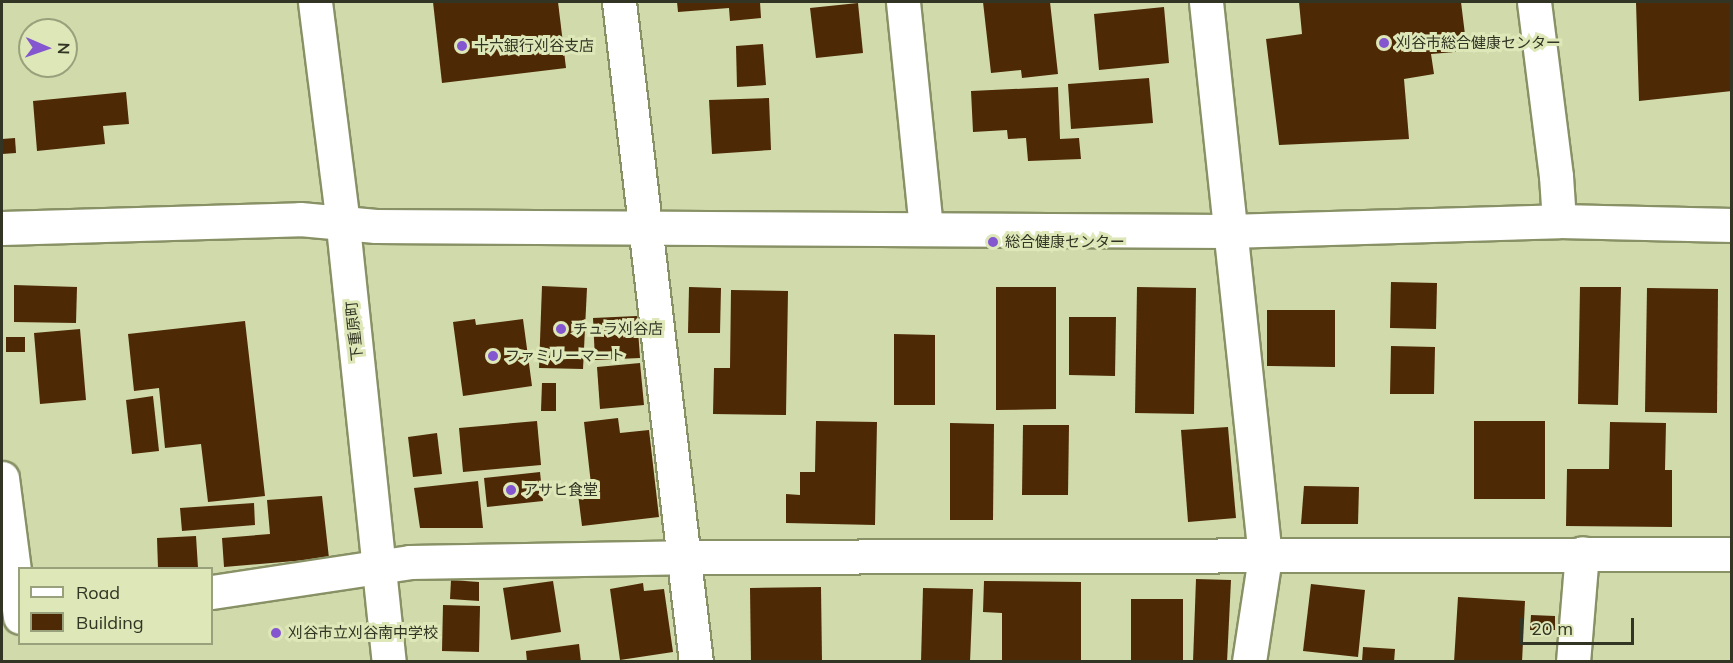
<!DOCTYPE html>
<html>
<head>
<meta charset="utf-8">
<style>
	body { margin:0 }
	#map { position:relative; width:1733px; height:663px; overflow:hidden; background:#d0daab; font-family:Mulish,"Noto Sans JP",sans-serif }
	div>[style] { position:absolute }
	.building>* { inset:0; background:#4e2906 }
	.roads { filter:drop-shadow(2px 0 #889165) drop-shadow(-2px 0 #889165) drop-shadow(0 2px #889165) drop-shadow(0 -2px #889165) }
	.street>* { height:33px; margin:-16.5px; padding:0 16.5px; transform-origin:16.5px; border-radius:16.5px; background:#fff }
	.secondary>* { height:33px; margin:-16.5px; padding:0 16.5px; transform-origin:16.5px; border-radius:16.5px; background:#fff }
	.dots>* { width:16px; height:16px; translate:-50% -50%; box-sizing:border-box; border:3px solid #dde7b8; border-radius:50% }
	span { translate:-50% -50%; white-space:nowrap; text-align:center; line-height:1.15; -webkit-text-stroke:6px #dde7b8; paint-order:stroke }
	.poi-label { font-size:15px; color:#323523 }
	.left { translate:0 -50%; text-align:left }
	.street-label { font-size:15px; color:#323523 }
	.frame { position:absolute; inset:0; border:3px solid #323523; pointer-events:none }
	.legend { position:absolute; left:18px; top:567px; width:195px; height:78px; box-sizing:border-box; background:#dde7b8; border:2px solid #99a07c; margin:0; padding:8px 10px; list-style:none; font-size:18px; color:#323523 }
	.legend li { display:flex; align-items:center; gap:12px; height:30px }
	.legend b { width:30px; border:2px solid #99a07c }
	.north { position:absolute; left:18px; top:18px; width:60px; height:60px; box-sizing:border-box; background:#dde7b8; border:2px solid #99a07c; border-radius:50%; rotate:92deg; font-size:16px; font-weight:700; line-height:24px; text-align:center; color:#323523 }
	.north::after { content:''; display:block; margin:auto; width:21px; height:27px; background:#8457d0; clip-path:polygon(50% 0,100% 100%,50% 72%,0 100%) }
	.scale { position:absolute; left:1520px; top:618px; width:114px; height:27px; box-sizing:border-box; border:3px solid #323523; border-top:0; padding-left:8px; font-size:18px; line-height:21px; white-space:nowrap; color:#323523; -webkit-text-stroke:4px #dde7b8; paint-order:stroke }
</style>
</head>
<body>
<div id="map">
	<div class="building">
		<i style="clip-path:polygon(433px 2px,558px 2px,566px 68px,442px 83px)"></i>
		<i style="clip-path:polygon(677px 2px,760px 2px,761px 18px,730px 21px,729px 8px,678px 12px)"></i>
		<i style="clip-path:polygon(983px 2px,1050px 2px,1058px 74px,1022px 78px,1021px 70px,991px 73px)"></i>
		<i style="clip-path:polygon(1299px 2px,1461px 2px,1467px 51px,1431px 54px,1434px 74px,1404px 79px,1409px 139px,1279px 145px,1266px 39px,1302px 34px)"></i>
		<i style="clip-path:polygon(1636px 2px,1732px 2px,1732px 91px,1639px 101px)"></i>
		<i style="clip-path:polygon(858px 3px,863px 53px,816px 58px,810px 8px)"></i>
		<i style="clip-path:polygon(1164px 7px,1169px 63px,1099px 70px,1094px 14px)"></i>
		<i style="clip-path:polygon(763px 44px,766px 85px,737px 87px,736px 46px)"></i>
		<i style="clip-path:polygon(1149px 78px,1153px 123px,1071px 129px,1068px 84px)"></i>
		<i style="clip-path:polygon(1058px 87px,1060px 139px,1079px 138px,1081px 159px,1028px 161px,1026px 138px,1008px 139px,1007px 130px,973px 132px,971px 91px)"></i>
		<i style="clip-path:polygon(126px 92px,129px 124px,103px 126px,105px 144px,37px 151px,33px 101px)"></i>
		<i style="clip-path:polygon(769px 98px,771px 150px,712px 154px,709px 100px)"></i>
		<i style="clip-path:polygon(15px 138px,16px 153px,2px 154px,2px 139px)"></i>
		<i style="clip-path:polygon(1391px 282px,1437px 283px,1436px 329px,1390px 328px)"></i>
		<i style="clip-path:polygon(14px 285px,77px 287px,76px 323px,14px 322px)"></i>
		<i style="clip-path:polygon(542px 286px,587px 288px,583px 369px,539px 368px)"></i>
		<i style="clip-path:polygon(689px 287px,721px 288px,720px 333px,688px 333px)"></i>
		<i style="clip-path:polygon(996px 287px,1056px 287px,1056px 409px,996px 410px)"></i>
		<i style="clip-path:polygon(1137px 287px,1196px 288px,1194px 414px,1135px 413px)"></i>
		<i style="clip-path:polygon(1580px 287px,1621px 287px,1618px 405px,1578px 404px)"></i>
		<i style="clip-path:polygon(1647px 288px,1718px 289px,1717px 413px,1645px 412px)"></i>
		<i style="clip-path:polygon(731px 290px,788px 291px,786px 415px,713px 414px,714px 368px,730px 368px)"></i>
		<i style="clip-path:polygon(1267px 310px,1335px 310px,1335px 367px,1267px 366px)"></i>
		<i style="clip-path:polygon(637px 316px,640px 358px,595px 360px,593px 318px)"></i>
		<i style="clip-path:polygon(1069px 317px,1116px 317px,1115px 376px,1069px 375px)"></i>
		<i style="clip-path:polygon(475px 319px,476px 325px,523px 319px,532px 386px,463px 396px,453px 322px)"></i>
		<i style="clip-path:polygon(245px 321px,265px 496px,208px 502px,201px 444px,165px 448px,159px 388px,134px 391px,128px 334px)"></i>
		<i style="clip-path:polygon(80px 329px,86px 400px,40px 404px,34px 333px)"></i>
		<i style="clip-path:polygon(894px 334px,935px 335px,935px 405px,894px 405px)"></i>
		<i style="clip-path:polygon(6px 337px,25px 337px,25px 352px,6px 352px)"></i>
		<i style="clip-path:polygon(1391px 346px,1435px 347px,1434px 394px,1390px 394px)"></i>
		<i style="clip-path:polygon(640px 363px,644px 405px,600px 409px,597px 367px)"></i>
		<i style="clip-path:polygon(542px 383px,556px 383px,556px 411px,541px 411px)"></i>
		<i style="clip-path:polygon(153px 396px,159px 451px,132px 454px,126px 400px)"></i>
		<i style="clip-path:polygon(618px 418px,620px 433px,649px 430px,659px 517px,582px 526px,578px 494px,592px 493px,584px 422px)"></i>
		<i style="clip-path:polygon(537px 421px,541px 465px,463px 472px,459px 428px)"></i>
		<i style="clip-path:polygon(816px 421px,877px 422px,875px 525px,786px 523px,786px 494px,800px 495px,800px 472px,815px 472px)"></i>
		<i style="clip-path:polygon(1474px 421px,1545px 421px,1545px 499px,1474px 499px)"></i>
		<i style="clip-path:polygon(1610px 422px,1666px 423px,1665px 470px,1672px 470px,1672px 527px,1566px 526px,1567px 469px,1609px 469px)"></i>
		<i style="clip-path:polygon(950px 423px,994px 424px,993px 520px,950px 520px)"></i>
		<i style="clip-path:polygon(1023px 425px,1069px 425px,1068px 495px,1022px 495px)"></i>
		<i style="clip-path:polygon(1228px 427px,1236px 518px,1188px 522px,1181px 430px)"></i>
		<i style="clip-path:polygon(437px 433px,442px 474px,413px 477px,408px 437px)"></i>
		<i style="clip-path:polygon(540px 472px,543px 501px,487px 507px,484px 478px)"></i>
		<i style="clip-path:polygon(478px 481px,483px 528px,420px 528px,414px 488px)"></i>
		<i style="clip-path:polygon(1304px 486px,1359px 487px,1358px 524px,1301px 524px)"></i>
		<i style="clip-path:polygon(322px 496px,329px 558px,224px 567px,222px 538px,270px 534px,267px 500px)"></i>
		<i style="clip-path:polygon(254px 503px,255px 525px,182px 531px,180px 508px)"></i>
		<i style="clip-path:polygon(196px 536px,198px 568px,158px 568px,157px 538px)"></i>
		<i style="clip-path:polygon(1196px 579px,1231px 580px,1227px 662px,1193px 662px)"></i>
		<i style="clip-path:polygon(451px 580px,479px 582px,479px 601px,450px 599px)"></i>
		<i style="clip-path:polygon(553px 581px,561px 632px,511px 640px,503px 588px)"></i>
		<i style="clip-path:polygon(984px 581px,1081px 582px,1081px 662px,1002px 662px,1002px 613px,983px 612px)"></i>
		<i style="clip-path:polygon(643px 583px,644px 591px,664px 589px,673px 652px,620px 660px,610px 589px)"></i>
		<i style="clip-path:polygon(1311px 584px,1365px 590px,1358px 657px,1303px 651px)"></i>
		<i style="clip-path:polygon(821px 587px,822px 662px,751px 662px,750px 588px)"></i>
		<i style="clip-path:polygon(923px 588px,973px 589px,970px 662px,921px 662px)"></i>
		<i style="clip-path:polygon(1458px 597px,1525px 601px,1522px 662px,1454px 662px)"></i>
		<i style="clip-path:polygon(1131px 599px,1183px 599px,1183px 662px,1131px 662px)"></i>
		<i style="clip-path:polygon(443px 605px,480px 606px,479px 652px,442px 651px)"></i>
		<i style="clip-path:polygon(1531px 615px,1555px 616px,1555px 630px,1530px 630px)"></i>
		<i style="clip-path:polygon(579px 644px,581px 662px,527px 662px,526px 651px)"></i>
		<i style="clip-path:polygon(1363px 647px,1395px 649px,1394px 662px,1362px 662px)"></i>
	</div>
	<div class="roads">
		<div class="street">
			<i style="left:619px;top:2px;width:664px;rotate:83.35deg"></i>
			<i style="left:903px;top:2px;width:227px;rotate:84.2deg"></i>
			<i style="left:1206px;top:2px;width:558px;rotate:83.93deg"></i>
			<i style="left:1265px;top:557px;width:106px;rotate:98.7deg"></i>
			<i style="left:1534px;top:2px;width:175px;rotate:82.8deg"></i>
			<i style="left:1556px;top:176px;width:45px;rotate:86.2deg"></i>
			<i style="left:2px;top:478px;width:140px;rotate:82.6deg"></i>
			<i style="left:212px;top:592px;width:200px;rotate:-8.6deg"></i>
			<i style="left:410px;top:562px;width:274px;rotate:-1deg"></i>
			<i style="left:684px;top:557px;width:1048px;rotate:-0.16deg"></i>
			<i style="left:1573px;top:662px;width:109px;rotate:-85.3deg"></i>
		</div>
		<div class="secondary">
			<i style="left:315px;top:2px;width:217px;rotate:82.8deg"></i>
			<i style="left:342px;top:217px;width:447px;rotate:84deg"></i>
			<i style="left:2px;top:228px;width:298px;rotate:-1.7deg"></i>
			<i style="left:300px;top:219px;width:76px;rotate:5.3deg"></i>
			<i style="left:376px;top:226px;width:852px;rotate:0.34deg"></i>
			<i style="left:1228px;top:231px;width:331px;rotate:-1.7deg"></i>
			<i style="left:1559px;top:221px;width:173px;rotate:1.3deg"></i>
		</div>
	</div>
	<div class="dots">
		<i style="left:1384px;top:43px;background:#8457d0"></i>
		<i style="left:462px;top:46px;background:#8457d0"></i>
		<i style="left:993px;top:242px;background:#8457d0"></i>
		<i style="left:561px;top:329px;background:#8457d0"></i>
		<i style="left:493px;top:356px;background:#8457d0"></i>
		<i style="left:511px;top:490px;background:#8457d0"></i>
		<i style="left:276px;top:633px;background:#8457d0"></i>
	</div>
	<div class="poi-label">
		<span class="left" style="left:1396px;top:43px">刈谷市総合健康センター</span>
		<span class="left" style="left:474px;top:46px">十六銀行刈谷支店</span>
		<span class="left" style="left:1005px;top:242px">総合健康センター</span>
		<span class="left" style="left:573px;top:329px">チュラ刈谷店</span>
		<span class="left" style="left:505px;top:356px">ファミリーマート</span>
		<span class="left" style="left:523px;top:490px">アサヒ食堂</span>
		<span class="left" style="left:288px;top:633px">刈谷市立刈谷南中学校</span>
	</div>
	<div class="street-label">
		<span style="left:354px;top:331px;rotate:-96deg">下重原町</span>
	</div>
	<div class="frame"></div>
	<ul class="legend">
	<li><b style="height:8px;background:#fff"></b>Road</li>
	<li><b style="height:16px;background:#4e2906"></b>Building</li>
	</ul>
	<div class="north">N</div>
	<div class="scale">20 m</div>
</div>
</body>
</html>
